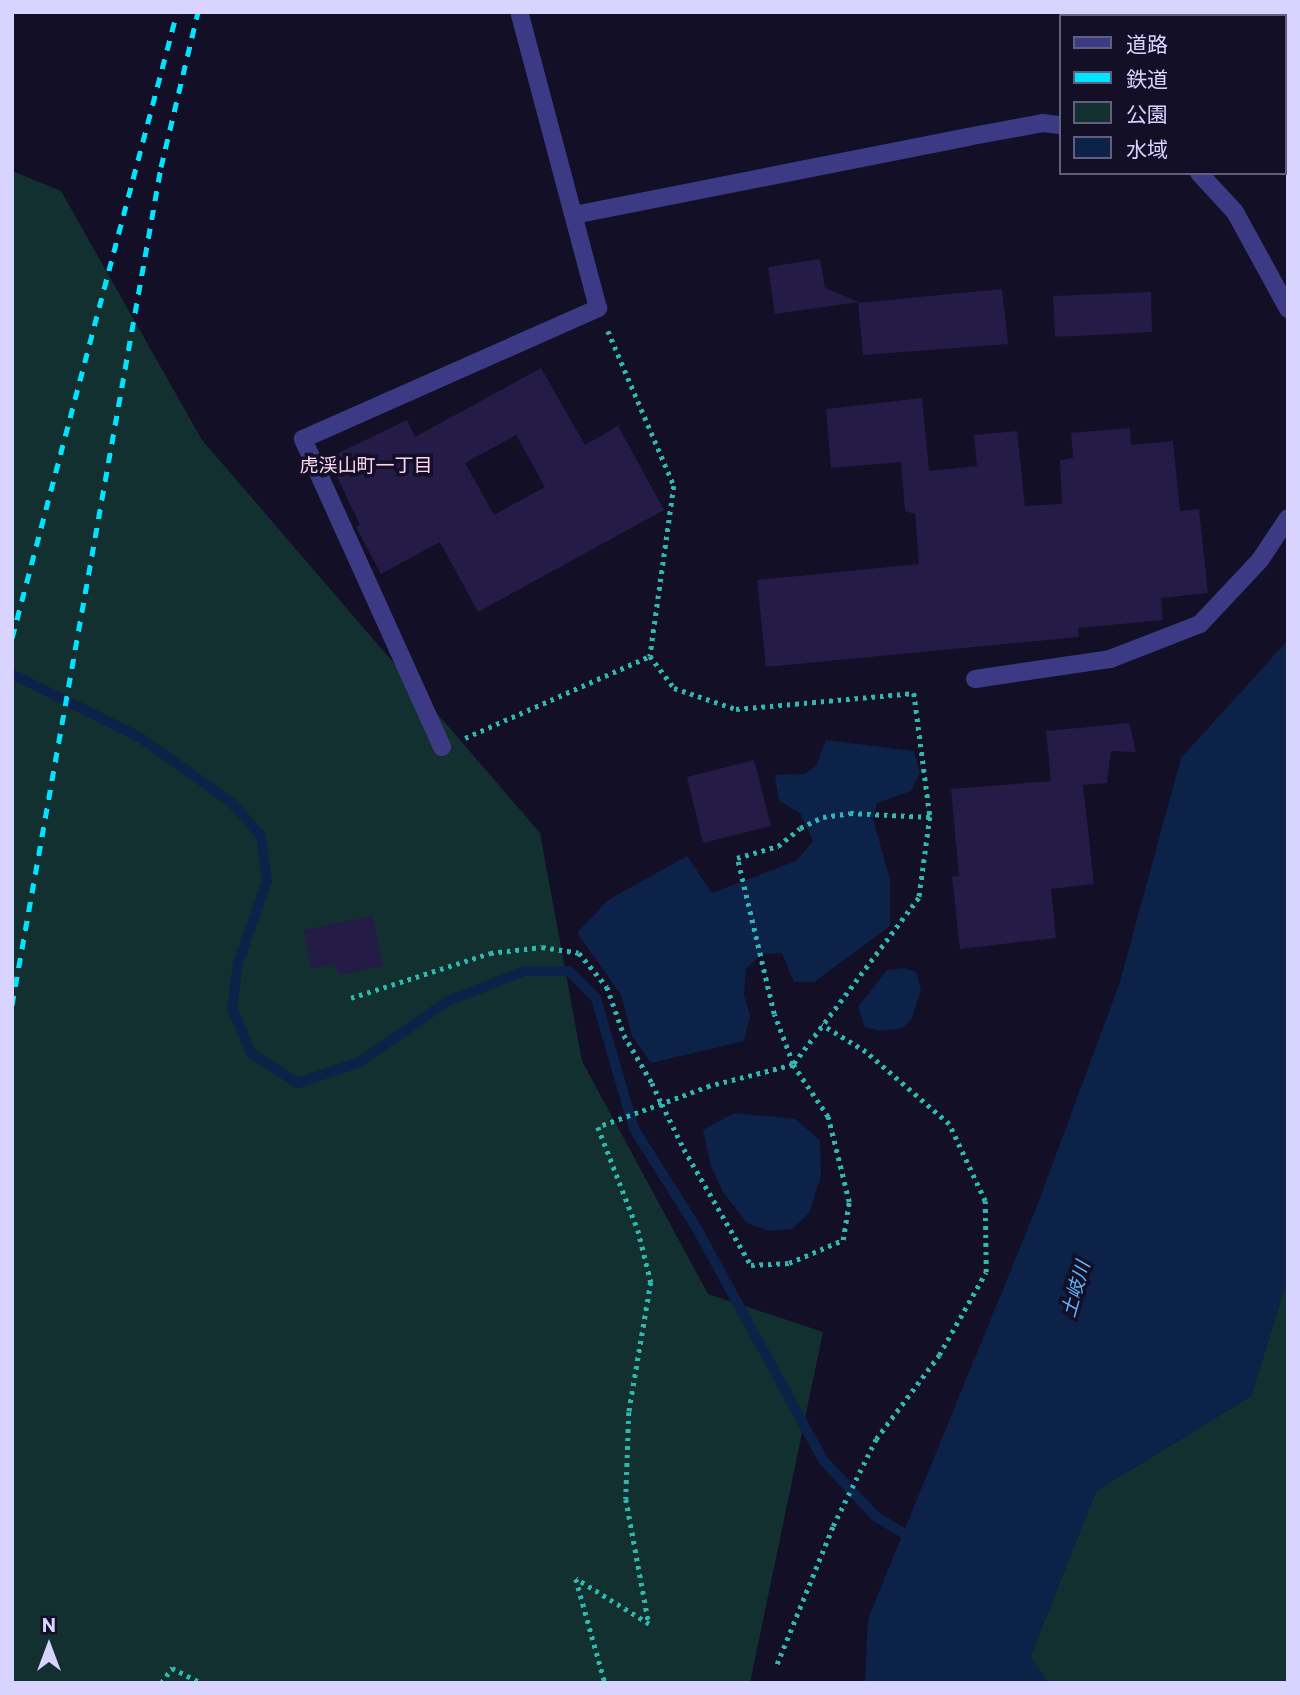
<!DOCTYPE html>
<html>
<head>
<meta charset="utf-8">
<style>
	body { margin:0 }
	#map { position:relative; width:1300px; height:1695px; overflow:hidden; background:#130f26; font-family:Commissioner,"Noto Sans JP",sans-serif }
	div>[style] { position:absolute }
	.green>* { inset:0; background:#12302f }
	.water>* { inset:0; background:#0c2248 }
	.stream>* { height:10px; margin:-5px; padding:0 5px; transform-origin:5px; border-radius:5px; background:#0c2248 }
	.building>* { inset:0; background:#241b47 }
	.path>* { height:4.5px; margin-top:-2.25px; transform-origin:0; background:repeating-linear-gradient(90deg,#2fb8b0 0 3.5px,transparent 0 8.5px) }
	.minor>* { height:18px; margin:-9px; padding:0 9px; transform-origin:9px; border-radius:9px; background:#3d3a85 }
	.rail>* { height:5px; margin-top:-2.5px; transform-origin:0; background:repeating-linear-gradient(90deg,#00e5ff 0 10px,transparent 0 19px) }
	span { translate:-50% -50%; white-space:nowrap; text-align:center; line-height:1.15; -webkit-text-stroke:7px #130f26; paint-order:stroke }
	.neighbourhood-label { font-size:19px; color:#ffd6f0 }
	.water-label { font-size:19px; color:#62b6ff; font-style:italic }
	.frame { position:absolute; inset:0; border:14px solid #d9d4ff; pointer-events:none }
	.legend { position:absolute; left:1059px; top:14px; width:228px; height:161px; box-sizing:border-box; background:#130f26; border:2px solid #625e7d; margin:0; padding:9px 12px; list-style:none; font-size:21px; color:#d9d4ff }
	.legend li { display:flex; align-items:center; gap:14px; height:35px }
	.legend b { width:35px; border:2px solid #625e7d }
	.north { position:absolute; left:14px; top:1611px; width:70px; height:70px; -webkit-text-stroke:5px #130f26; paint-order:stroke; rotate:0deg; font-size:19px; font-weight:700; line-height:28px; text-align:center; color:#d9d4ff }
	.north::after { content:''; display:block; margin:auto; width:24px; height:32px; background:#d9d4ff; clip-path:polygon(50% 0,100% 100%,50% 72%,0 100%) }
</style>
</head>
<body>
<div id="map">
	<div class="green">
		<i style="clip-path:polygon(12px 171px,61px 191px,202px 440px,540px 833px,582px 1061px,708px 1294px,823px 1332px,750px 1683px,12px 1683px)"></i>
		<i style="clip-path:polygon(1288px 1277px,1288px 1683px,1049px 1683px,1030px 1657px,1096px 1491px,1251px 1396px)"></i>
	</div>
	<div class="water">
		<i style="clip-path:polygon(1255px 12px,1288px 12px,1288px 103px,1284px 16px,1255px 16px)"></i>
		<i style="clip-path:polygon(1288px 640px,1288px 1277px,1251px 1396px,1096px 1491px,1030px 1657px,1049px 1683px,865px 1683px,868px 1619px,1035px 1211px,1119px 985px,1181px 758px)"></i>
		<i style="clip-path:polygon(826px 740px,914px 751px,920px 773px,911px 791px,877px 803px,873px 819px,890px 879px,890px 926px,814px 982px,794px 982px,782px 953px,762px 954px,746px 969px,744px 995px,750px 1016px,744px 1041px,651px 1063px,632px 1036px,621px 995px,577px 933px,608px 900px,687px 856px,712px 893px,796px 861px,813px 841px,800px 813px,779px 801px,775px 775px,805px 774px,816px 766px)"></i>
		<i style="clip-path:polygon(904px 968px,916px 972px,921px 990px,912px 1018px,903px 1028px,881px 1031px,865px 1027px,858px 1007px,887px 970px)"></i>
		<i style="clip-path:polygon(734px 1113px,795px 1119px,820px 1140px,821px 1176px,809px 1213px,792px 1229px,769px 1231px,747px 1223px,723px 1192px,711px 1166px,703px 1130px)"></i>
	</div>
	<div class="stream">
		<i style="left:12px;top:674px;width:144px;rotate:26.4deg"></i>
		<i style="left:141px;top:738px;width:112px;rotate:35.5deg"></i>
		<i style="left:232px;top:803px;width:44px;rotate:48.7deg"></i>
		<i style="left:261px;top:836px;width:45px;rotate:82.4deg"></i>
		<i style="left:267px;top:881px;width:87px;rotate:109.5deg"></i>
		<i style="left:238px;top:963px;width:45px;rotate:97.6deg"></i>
		<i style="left:232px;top:1008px;width:49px;rotate:67.1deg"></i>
		<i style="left:251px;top:1053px;width:56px;rotate:32.6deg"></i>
		<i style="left:298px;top:1083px;width:63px;rotate:-18.4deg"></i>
		<i style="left:358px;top:1063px;width:109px;rotate:-34.6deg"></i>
		<i style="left:448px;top:1001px;width:82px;rotate:-21.5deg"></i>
		<i style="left:524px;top:971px;width:45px"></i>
		<i style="left:569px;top:971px;width:38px;rotate:45deg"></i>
		<i style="left:596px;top:998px;width:136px;rotate:73.8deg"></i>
		<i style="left:634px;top:1129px;width:116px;rotate:57.7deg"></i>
		<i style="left:696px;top:1227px;width:265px;rotate:61.4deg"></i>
		<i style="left:823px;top:1460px;width:76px;rotate:47.1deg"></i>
		<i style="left:875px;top:1516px;width:47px;rotate:31deg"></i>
	</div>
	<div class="building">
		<i style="clip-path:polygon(820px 259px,825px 288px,859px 302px,775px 314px,768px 267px)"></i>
		<i style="clip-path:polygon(1002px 289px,1008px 344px,863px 355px,858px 303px)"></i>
		<i style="clip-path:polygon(1151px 292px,1152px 332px,1055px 337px,1053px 296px)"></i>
		<i style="clip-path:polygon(evenodd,541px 368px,585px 445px,618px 426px,664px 510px,478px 612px,440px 542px,381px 574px,356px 527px,360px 525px,328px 458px,407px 420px,415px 437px,541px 368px,516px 435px,545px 487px,494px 515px,465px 463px,516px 435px)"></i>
		<i style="clip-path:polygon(922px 398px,929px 471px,977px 466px,974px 435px,1017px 431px,1025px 506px,1062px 504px,1060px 460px,1073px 458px,1071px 433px,1130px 428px,1131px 445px,1173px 441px,1180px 511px,1199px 509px,1208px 593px,1161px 598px,1163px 620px,1078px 628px,1079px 637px,766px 667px,757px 580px,919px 564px,915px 514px,905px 511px,901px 462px,831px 468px,826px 409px)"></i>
		<i style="clip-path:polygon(1129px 723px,1136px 752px,1111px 751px,1107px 783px,1083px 785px,1094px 884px,1051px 889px,1056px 938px,960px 949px,952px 877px,959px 876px,951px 789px,1051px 781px,1046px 731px)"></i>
		<i style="clip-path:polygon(754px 760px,771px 826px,703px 843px,687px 777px)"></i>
		<i style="clip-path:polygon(373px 916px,383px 966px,338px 975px,336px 964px,311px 969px,304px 930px)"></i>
	</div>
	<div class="path">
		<i style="left:1155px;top:16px;width:7px;rotate:-34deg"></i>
		<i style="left:608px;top:331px;width:168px;rotate:66.9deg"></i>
		<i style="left:674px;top:486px;width:172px;rotate:98deg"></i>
		<i style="left:650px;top:656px;width:40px;rotate:53deg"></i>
		<i style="left:674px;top:688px;width:65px;rotate:18.7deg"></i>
		<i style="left:736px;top:709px;width:179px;rotate:-5.1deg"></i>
		<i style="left:914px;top:693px;width:125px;rotate:82.6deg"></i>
		<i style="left:930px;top:817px;width:82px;rotate:97.7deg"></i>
		<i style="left:919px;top:898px;width:209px;rotate:127deg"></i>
		<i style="left:465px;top:738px;width:202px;rotate:-23.9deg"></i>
		<i style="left:351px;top:998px;width:146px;rotate:-17.9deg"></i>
		<i style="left:490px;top:953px;width:52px;rotate:-6.6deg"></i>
		<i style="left:542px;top:947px;width:37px;rotate:9deg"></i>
		<i style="left:579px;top:953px;width:44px;rotate:50.5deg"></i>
		<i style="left:607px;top:987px;width:51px;rotate:70.5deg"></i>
		<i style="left:624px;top:1035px;width:56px;rotate:59.7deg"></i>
		<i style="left:652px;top:1083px;width:23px;rotate:65deg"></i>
		<i style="left:662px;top:1104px;width:50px;rotate:63.9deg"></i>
		<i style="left:684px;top:1149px;width:134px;rotate:60deg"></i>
		<i style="left:751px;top:1265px;width:38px;rotate:-3deg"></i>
		<i style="left:789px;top:1263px;width:59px;rotate:-23.1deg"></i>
		<i style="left:843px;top:1240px;width:38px;rotate:-81deg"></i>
		<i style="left:849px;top:1202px;width:88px;rotate:-103.9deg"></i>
		<i style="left:828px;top:1117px;width:63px;rotate:-123.9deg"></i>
		<i style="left:793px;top:1065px;width:86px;rotate:165.8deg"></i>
		<i style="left:710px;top:1086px;width:51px;rotate:159.4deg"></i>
		<i style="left:662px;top:1104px;width:68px;rotate:160.2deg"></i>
		<i style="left:598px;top:1127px;width:110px;rotate:68.8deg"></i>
		<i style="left:638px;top:1230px;width:54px;rotate:76deg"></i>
		<i style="left:651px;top:1282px;width:132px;rotate:99.6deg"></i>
		<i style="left:629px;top:1412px;width:87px;rotate:92deg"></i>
		<i style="left:626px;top:1499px;width:127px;rotate:79.6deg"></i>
		<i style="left:649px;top:1624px;width:86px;rotate:-148.3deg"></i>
		<i style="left:576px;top:1579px;width:108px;rotate:74.4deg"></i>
		<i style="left:793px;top:1064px;width:53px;rotate:-110.8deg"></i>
		<i style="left:774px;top:1014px;width:160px;rotate:-103.3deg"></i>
		<i style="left:737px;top:858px;width:43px;rotate:-16.3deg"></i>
		<i style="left:778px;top:846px;width:28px;rotate:-39deg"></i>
		<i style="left:800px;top:828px;width:25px;rotate:-26deg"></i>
		<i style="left:823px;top:817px;width:27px;rotate:-8deg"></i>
		<i style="left:850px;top:813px;width:80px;rotate:2.9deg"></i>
		<i style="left:777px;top:1664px;width:149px;rotate:-67.9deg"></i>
		<i style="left:833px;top:1526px;width:97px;rotate:-63.7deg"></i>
		<i style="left:876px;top:1439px;width:105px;rotate:-53.1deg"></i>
		<i style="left:939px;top:1355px;width:95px;rotate:-60.5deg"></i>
		<i style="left:986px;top:1272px;width:71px;rotate:-90.8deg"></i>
		<i style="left:985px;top:1201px;width:85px;rotate:-115.1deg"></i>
		<i style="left:949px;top:1124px;width:110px;rotate:-139.1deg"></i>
		<i style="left:866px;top:1052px;width:52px;rotate:-148.5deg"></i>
		<i style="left:161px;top:1683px;width:19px;rotate:-54deg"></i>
		<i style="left:172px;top:1668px;width:34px;rotate:27deg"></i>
	</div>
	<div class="minor">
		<i style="left:1199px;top:173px;width:53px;rotate:47.3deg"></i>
		<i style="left:1235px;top:212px;width:111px;rotate:61.3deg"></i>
		<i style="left:574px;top:215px;width:401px;rotate:-11.2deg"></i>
		<i style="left:967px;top:137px;width:77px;rotate:-10.4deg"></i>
		<i style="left:1043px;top:123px;width:17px;rotate:7deg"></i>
		<i style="left:975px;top:679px;width:136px;rotate:-8.4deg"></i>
		<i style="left:1110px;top:659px;width:97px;rotate:-21.3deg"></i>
		<i style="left:1200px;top:624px;width:88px;rotate:-46.8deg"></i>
		<i style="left:1260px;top:560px;width:50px;rotate:-56.3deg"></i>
		<i style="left:442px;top:747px;width:338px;rotate:-114.3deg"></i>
		<i style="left:303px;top:439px;width:323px;rotate:-23.9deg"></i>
		<i style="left:598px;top:308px;width:306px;rotate:-104.9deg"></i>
	</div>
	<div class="rail">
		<i style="left:12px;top:638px;width:647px;rotate:-75.23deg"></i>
		<i style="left:12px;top:1005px;width:851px;rotate:-79.92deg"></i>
		<i style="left:161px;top:167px;width:159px;rotate:-76.6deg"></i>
	</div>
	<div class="neighbourhood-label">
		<span style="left:366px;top:465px">虎渓山町一丁目</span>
	</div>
	<div class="water-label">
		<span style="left:1075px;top:1289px;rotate:-74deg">土岐川</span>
	</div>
	<div class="frame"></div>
	<ul class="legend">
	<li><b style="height:9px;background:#3d3a85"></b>道路</li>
	<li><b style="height:9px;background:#00e5ff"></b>鉄道</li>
	<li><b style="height:19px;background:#12302f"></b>公園</li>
	<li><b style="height:19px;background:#0c2248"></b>水域</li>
	</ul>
	<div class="north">N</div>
</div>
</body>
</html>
